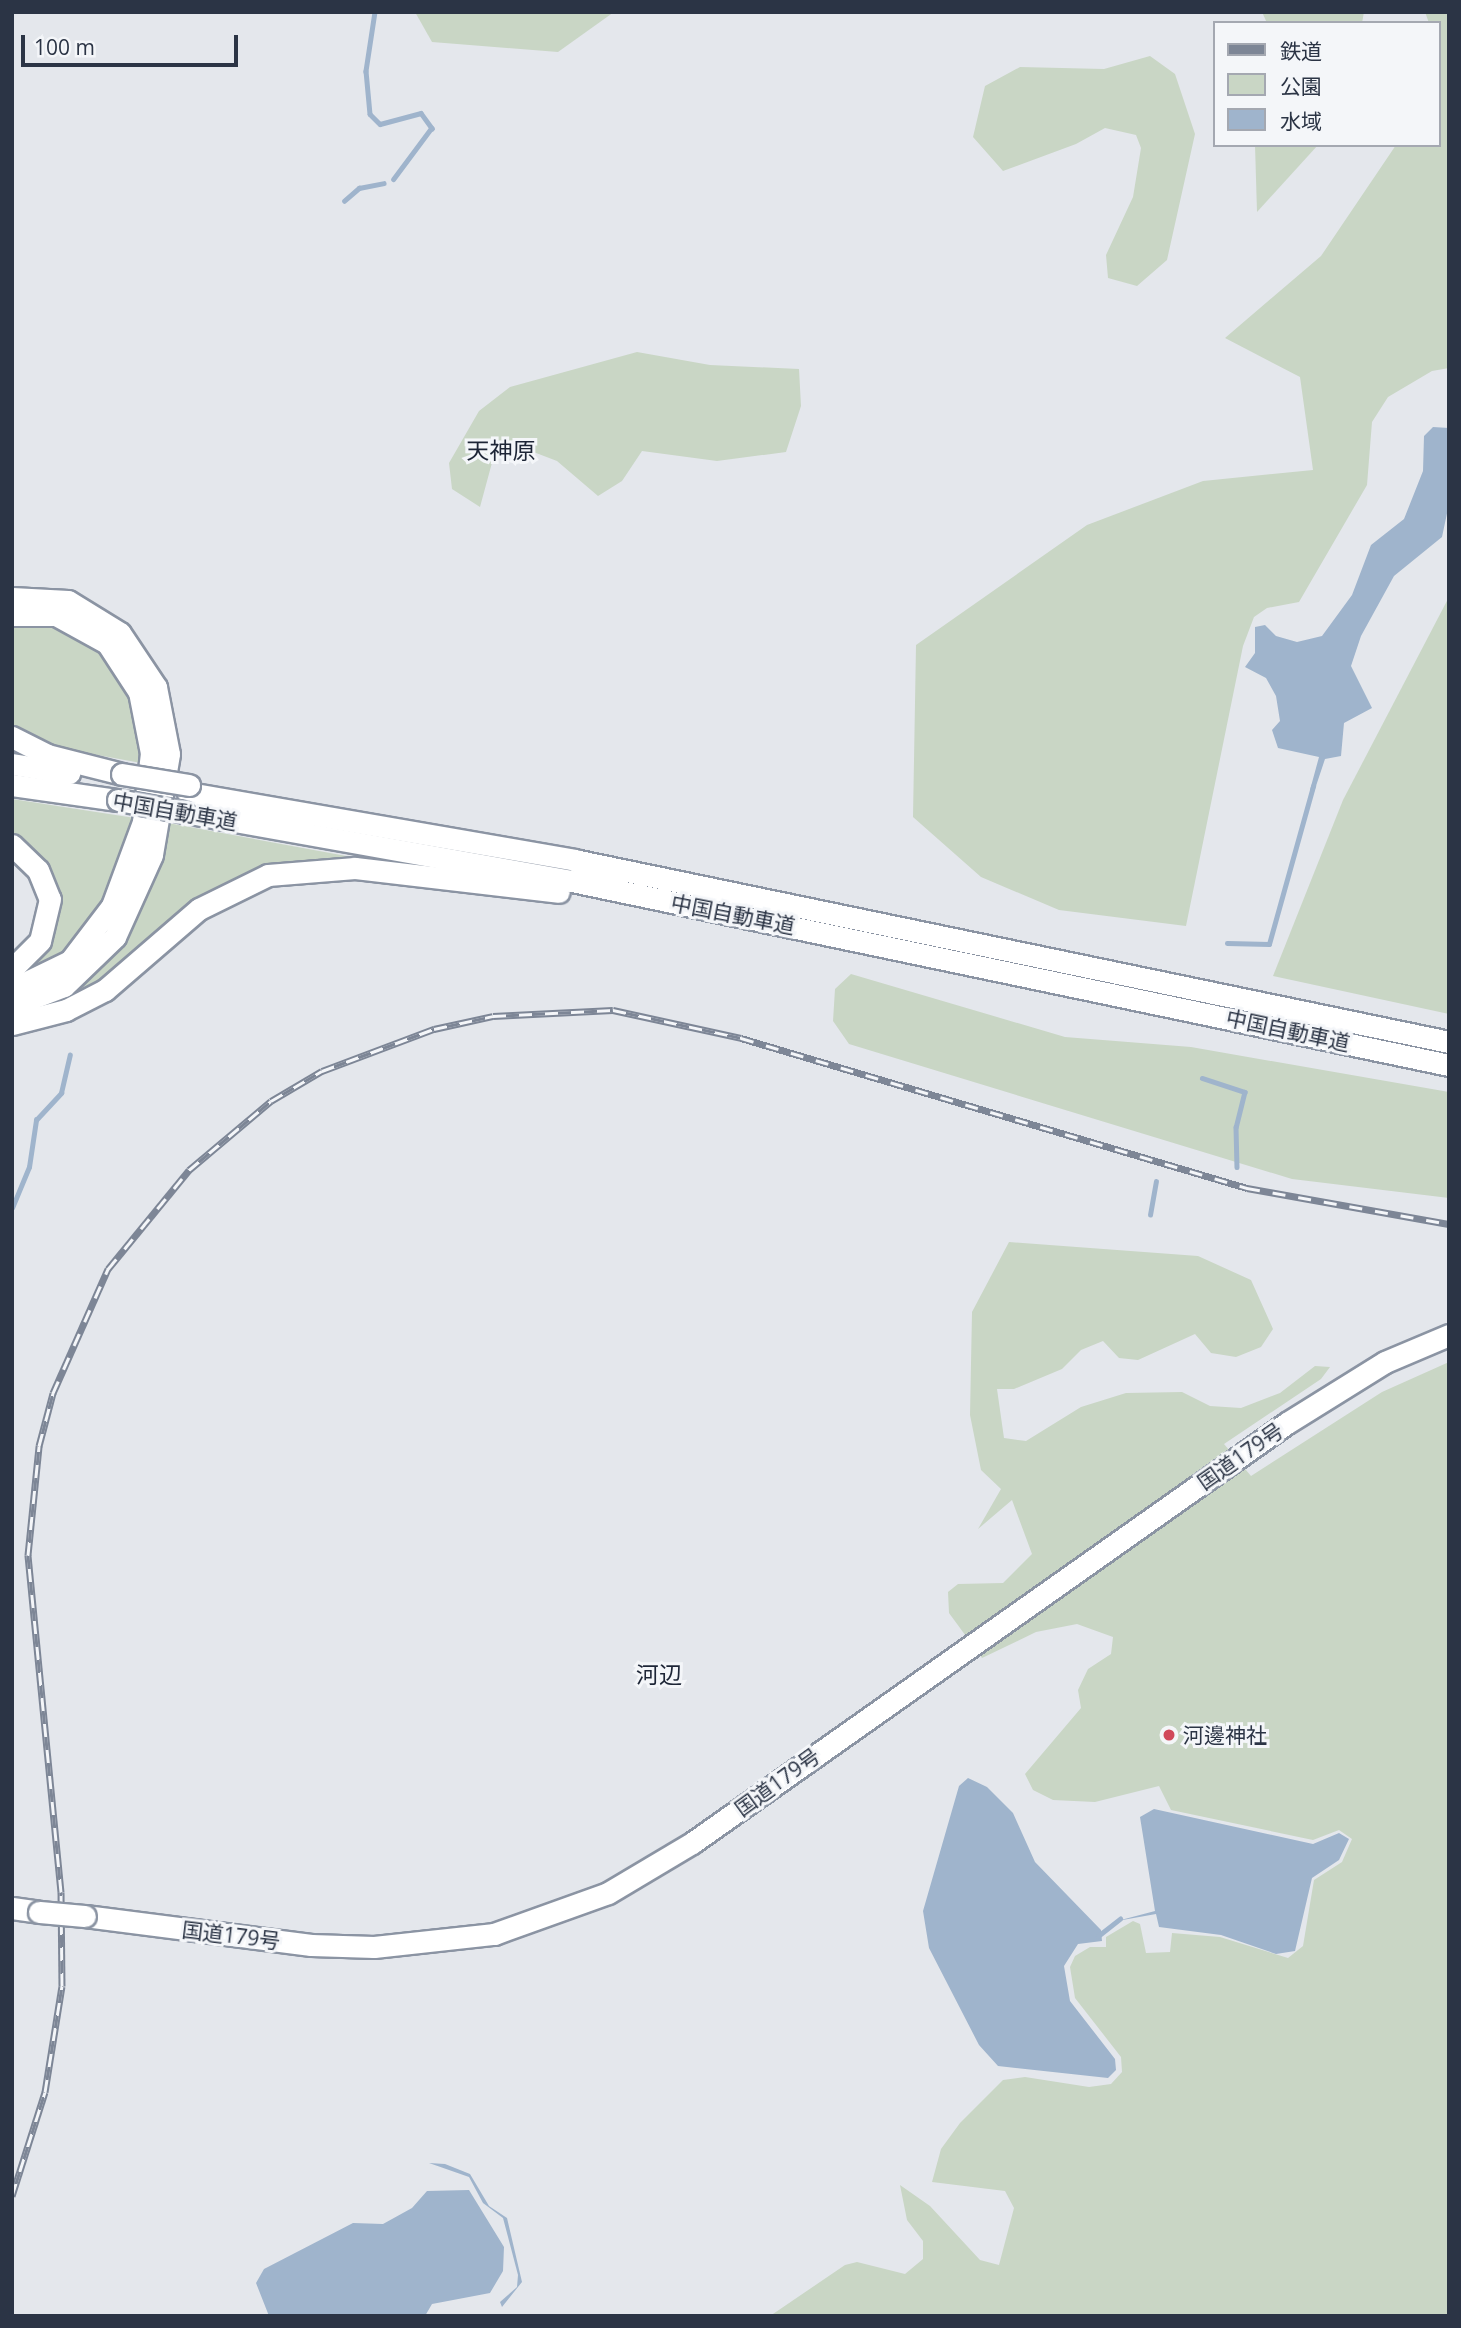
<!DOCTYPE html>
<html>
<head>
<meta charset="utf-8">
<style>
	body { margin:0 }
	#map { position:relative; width:1461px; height:2328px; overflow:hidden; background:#e4e7ec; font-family:"Open Sans","Noto Sans JP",sans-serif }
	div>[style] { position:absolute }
	.green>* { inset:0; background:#c9d6c5 }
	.water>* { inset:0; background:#9fb4cc }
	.stream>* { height:4.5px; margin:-2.25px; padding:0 2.25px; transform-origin:2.25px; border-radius:2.25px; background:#9fb4cc }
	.roads { filter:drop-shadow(2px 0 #8b94a3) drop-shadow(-2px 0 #8b94a3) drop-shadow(0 2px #8b94a3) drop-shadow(0 -2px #8b94a3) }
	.highway>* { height:21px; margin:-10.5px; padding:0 10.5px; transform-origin:10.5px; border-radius:10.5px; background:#fff }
	.rail>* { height:7px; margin-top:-3.5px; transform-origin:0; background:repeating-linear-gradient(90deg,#f4f6f9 0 13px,#7d8696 0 26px); box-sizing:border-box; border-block:2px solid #7d8696 }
	.bridges { filter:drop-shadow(2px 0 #8b94a3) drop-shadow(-2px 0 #8b94a3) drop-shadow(0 2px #8b94a3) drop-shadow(0 -2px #8b94a3) }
	.highway-bridge>* { height:21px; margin:-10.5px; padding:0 10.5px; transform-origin:10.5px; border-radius:10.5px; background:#fff }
	.dots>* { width:19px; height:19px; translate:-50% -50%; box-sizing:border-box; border:4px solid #f4f6f9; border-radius:50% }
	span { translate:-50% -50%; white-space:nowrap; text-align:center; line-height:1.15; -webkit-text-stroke:6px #f4f6f9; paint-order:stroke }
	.street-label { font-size:21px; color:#2b3445 }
	.poi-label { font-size:21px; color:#2b3445 }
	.left { translate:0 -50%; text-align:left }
	.neighbourhood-label { font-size:23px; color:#1d2536 }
	.frame { position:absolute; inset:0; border:14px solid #2b3445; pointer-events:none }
	.legend { position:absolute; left:1213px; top:21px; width:228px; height:126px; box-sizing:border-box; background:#f4f6f9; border:2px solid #a4a8b1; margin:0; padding:9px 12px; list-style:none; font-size:21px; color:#2b3445 }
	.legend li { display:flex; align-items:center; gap:14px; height:35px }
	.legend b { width:35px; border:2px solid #a4a8b1 }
	.scale { position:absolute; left:21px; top:35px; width:217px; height:32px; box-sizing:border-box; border:4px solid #2b3445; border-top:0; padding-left:9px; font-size:21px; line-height:24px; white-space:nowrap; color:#2b3445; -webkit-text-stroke:5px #f4f6f9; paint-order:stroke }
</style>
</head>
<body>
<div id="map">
	<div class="green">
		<i style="clip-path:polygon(415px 12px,614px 12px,558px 52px,432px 42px)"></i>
		<i style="clip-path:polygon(1262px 12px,1364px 12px,1362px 23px,1267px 23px)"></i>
		<i style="clip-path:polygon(1425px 12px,1449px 12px,1449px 368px,1432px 371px,1388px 397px,1372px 422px,1367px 485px,1299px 602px,1267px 608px,1254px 617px,1243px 646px,1186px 926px,1059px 910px,981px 877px,913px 817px,916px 645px,1087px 525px,1203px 481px,1313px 470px,1300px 377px,1225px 338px,1321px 256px,1396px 145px,1438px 145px,1438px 23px,1429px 23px)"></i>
		<i style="clip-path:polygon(1150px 56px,1175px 74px,1195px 134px,1167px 260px,1137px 286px,1108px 278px,1106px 255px,1133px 197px,1141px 148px,1136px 135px,1105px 128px,1076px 144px,1003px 171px,973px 137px,985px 86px,1020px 67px,1104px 69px)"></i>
		<i style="clip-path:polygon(1255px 145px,1318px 145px,1257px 212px)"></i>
		<i style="clip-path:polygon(637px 352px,710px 365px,799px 369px,801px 406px,786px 452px,717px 461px,642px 451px,622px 481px,598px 496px,557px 461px,523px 448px,493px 459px,480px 507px,452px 489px,449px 463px,479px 411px,510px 387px)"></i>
		<i style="clip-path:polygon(1449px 597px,1449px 1014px,1273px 976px,1343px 800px)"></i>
		<i style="clip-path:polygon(37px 621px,84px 637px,107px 656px,125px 682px,138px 723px,141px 763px,54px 747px,12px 728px,12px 625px)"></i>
		<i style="clip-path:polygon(12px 799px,135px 818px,100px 910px,69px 950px,12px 979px,38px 959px,51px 938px,59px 900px,12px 837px)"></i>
		<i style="clip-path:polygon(168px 823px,406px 867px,260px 870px,210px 895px,108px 979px,56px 1007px,12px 1012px,76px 985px,159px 856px)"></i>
		<i style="clip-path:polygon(851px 974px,1065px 1037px,1191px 1047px,1449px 1092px,1449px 1198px,1292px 1179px,849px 1044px,833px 1021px,835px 989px)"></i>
		<i style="clip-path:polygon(1009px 1242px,1198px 1256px,1251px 1280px,1273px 1329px,1261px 1347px,1236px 1357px,1211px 1353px,1195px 1334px,1138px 1360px,1119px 1358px,1103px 1341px,1081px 1350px,1062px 1369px,1014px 1389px,997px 1389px,1004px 1438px,1026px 1441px,1081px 1407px,1126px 1393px,1182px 1392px,1210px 1406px,1241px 1408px,1280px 1393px,1315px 1366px,1330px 1367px,1321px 1379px,1224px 1444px,1251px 1476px,1382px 1392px,1449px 1362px,1449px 2316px,770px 2316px,845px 2265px,857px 2262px,905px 2274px,923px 2259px,923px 2241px,907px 2220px,900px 2185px,930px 2206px,980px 2260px,999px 2265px,1014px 2208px,1005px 2191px,932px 2182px,941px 2149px,960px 2123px,1003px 2080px,1025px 2077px,1089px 2087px,1111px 2084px,1122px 2072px,1121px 2057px,1075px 1998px,1070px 1967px,1075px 1956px,1090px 1947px,1106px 1947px,1106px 1937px,1133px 1921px,1140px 1924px,1146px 1953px,1170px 1952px,1172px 1933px,1220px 1937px,1288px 1958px,1303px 1946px,1314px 1880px,1342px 1862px,1352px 1839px,1339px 1830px,1313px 1840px,1171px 1810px,1159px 1786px,1095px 1802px,1053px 1800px,1033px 1790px,1025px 1774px,1081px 1708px,1078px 1690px,1088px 1669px,1111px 1654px,1113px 1637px,1077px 1624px,1036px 1632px,982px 1658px,949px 1613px,948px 1592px,958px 1584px,1003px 1583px,1032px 1554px,1012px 1500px,978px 1529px,1001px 1489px,981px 1470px,970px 1415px,972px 1312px)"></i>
	</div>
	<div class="water">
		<i style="clip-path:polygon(1433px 427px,1449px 428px,1449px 504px,1442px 537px,1394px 576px,1361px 636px,1351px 666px,1372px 708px,1344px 723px,1341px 756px,1325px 759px,1314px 792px,1310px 790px,1319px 757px,1278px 748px,1272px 730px,1280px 721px,1276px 696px,1266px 678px,1245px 667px,1255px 653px,1255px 627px,1265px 625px,1276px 636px,1297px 642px,1322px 636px,1352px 595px,1371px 545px,1404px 519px,1423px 471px,1424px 436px)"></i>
		<i style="clip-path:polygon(968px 1778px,987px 1787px,1013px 1813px,1035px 1862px,1101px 1930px,1102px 1941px,1078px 1944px,1064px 1966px,1070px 2001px,1115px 2059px,1116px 2070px,1108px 2078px,998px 2066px,979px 2045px,929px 1948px,923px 1911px,959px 1786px)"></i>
		<i style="clip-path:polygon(1154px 1809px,1313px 1844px,1339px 1833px,1349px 1839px,1339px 1860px,1312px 1878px,1295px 1951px,1276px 1954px,1221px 1935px,1159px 1927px,1156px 1914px,1117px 1921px,1155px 1911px,1140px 1817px)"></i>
		<i style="clip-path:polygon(429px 2163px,445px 2164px,470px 2174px,489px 2206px,507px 2218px,522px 2282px,502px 2307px,500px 2302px,517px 2287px,518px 2275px,503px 2218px,483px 2203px,469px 2177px)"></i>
		<i style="clip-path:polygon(469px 2190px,504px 2247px,503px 2271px,490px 2293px,432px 2304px,425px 2316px,269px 2316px,256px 2283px,264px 2269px,353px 2223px,383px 2224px,412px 2208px,427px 2191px)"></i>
	</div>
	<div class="stream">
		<i style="left:375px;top:12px;width:60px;rotate:98.7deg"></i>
		<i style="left:366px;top:71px;width:43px;rotate:84.7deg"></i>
		<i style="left:370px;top:114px;width:14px;rotate:45deg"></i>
		<i style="left:380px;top:124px;width:42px;rotate:-15deg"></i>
		<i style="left:421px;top:113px;width:19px;rotate:54deg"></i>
		<i style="left:432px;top:128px;width:64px;rotate:126.7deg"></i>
		<i style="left:344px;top:201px;width:20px;rotate:-41deg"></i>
		<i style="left:359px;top:188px;width:25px;rotate:-11deg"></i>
		<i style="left:1227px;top:943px;width:42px;rotate:1.4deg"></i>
		<i style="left:1269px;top:944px;width:164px;rotate:-74.4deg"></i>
		<i style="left:1202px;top:1078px;width:45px;rotate:18deg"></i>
		<i style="left:1245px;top:1092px;width:36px;rotate:104deg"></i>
		<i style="left:1236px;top:1127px;width:40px;rotate:88.6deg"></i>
		<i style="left:12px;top:1208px;width:44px;rotate:-67.5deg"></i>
		<i style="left:29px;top:1167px;width:48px;rotate:-81.5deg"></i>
		<i style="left:36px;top:1120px;width:37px;rotate:-47deg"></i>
		<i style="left:61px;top:1093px;width:39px;rotate:-77deg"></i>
		<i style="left:1150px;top:1215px;width:34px;rotate:-80deg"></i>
		<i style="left:1098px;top:1936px;width:28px;rotate:-38deg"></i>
	</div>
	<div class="roads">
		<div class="highway">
			<i style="left:12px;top:598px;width:56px;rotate:3.1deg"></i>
			<i style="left:68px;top:601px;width:61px;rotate:31.6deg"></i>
			<i style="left:120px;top:633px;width:65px;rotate:56.3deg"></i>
			<i style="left:156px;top:687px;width:68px;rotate:79deg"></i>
			<i style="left:169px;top:754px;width:102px;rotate:99.6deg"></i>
			<i style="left:152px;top:855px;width:90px;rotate:114.3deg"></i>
			<i style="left:115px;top:937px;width:71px;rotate:136.1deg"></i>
			<i style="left:64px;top:986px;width:56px;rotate:159deg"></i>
			<i style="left:12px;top:615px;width:44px"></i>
			<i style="left:56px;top:615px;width:58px;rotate:28.8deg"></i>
			<i style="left:107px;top:643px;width:59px;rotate:56.9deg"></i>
			<i style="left:139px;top:692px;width:62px;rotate:78.9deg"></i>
			<i style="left:151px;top:753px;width:69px;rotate:96.6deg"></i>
			<i style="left:143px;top:822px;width:90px;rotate:110.3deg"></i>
			<i style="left:112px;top:906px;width:69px;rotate:127.4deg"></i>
			<i style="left:70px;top:961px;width:64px;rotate:154.2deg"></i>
			<i style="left:12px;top:737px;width:39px;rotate:27deg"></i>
			<i style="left:47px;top:755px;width:77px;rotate:14.2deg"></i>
			<i style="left:12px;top:764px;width:58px;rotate:9deg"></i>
			<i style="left:12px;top:785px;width:107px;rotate:8.1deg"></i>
			<i style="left:188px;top:793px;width:392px;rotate:9.8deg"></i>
			<i style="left:574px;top:860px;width:894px;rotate:11.75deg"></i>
			<i style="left:184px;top:812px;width:394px;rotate:10.1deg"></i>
			<i style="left:572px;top:881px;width:896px;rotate:11.85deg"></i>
			<i style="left:12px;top:845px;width:36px;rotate:44deg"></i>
			<i style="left:38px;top:870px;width:31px;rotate:68deg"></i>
			<i style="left:50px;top:899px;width:43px;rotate:103.4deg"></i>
			<i style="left:40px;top:941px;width:40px;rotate:135deg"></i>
			<i style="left:12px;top:1024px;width:56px;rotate:-14.5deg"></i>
			<i style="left:66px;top:1010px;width:44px;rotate:-27.1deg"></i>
			<i style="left:105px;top:990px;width:124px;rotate:-40.8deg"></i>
			<i style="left:199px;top:909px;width:77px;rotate:-26.2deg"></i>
			<i style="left:268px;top:875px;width:87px;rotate:-4.6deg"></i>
			<i style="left:355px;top:868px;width:205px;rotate:6.7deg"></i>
			<i style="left:12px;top:1908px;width:27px;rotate:8deg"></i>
			<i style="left:85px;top:1916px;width:228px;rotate:7.3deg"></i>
			<i style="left:311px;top:1945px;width:63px;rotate:1.8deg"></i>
			<i style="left:374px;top:1947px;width:121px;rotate:-6.2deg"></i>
			<i style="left:494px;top:1934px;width:121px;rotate:-19.8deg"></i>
			<i style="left:608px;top:1893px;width:98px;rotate:-30.8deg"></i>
			<i style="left:692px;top:1843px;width:728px;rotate:-35.22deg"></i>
			<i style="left:1287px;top:1423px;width:115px;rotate:-31.9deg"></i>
			<i style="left:1385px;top:1362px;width:69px;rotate:-22.9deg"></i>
		</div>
	</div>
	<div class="rail">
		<i style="left:12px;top:2196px;width:109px;rotate:-72.4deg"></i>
		<i style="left:45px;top:2092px;width:107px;rotate:-80.9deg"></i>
		<i style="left:62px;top:1986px;width:94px;rotate:-90.6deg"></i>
		<i style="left:61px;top:1892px;width:339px;rotate:-95.6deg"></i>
		<i style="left:28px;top:1555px;width:110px;rotate:-84.2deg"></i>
		<i style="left:39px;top:1446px;width:55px;rotate:-75.2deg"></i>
		<i style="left:53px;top:1393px;width:136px;rotate:-66.1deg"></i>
		<i style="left:108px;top:1269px;width:128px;rotate:-50.7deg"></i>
		<i style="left:189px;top:1170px;width:107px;rotate:-40.1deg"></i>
		<i style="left:271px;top:1101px;width:59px;rotate:-30.5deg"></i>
		<i style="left:322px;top:1071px;width:120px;rotate:-20.6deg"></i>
		<i style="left:434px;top:1029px;width:60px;rotate:-12.4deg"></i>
		<i style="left:493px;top:1016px;width:120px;rotate:-2.9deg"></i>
		<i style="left:613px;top:1010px;width:131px;rotate:12.3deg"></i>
		<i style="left:741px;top:1038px;width:528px;rotate:16.51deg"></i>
		<i style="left:1247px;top:1188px;width:205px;rotate:10.1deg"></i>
	</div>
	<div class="bridges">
		<div class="highway-bridge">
			<i style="left:122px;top:774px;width:68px;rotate:9.3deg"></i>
			<i style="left:118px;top:800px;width:67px;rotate:10.3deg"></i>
			<i style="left:39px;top:1912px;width:46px;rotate:5deg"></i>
		</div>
	</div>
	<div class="dots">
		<i style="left:1169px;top:1735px;background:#d1495b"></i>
	</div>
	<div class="street-label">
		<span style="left:175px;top:811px;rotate:10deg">中国自動車道</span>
		<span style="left:733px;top:914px;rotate:11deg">中国自動車道</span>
		<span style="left:1288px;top:1030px;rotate:12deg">中国自動車道</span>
		<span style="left:1240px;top:1456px;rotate:-35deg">国道179号</span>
		<span style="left:777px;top:1782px;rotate:-36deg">国道179号</span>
		<span style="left:231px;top:1935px;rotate:7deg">国道179号</span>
	</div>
	<div class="poi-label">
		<span class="left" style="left:1183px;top:1735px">河邊神社</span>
	</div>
	<div class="neighbourhood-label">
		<span style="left:501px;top:450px">天神原</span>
		<span style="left:659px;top:1674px">河辺</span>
	</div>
	<div class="frame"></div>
	<ul class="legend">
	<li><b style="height:9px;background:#7d8696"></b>鉄道</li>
	<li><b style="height:19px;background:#c9d6c5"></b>公園</li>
	<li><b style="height:19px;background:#9fb4cc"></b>水域</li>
	</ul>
	<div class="scale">100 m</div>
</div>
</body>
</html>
